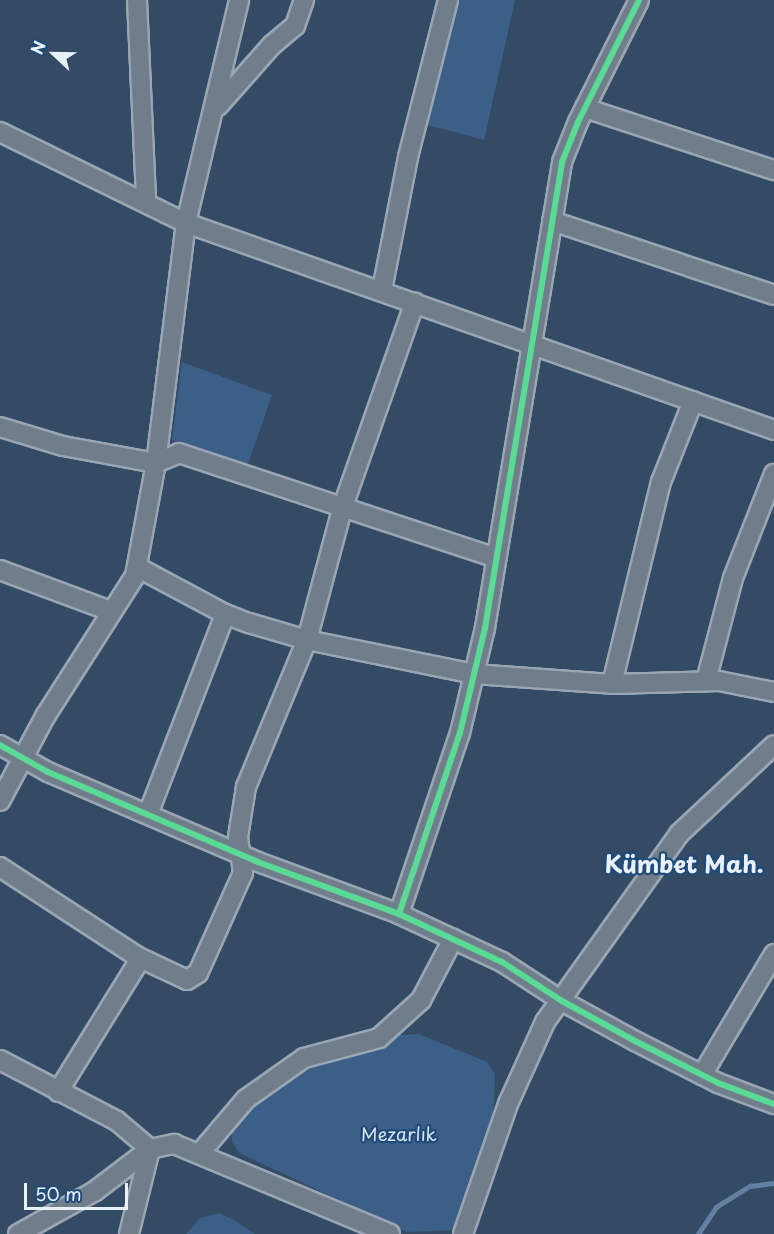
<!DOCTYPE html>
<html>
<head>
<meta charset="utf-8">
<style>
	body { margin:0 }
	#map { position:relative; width:774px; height:1234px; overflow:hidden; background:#344b65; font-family:"Playpen Sans",sans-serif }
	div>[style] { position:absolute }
	.green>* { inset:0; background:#3b5f87 }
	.stream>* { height:4.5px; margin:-2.25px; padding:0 2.25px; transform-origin:2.25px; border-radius:2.25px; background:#6280a1 }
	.roads { filter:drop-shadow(2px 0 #9aa6b3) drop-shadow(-2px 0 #9aa6b3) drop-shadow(0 2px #9aa6b3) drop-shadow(0 -2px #9aa6b3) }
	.minor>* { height:18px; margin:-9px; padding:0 9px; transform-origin:9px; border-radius:9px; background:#707e8c }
	.cycleway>* { height:6px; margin:-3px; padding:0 3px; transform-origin:3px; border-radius:3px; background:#5adb95 }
	span { translate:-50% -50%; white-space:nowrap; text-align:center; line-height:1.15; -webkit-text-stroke:4.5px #1f4a7a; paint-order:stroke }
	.park-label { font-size:18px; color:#d7e3ed }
	.district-label { font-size:24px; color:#e8f1f8; font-weight:700 }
	.north { position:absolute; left:24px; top:24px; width:60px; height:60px; -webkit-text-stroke:4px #1f4a7a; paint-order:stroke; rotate:292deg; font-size:16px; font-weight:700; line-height:24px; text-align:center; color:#e8f1f8 }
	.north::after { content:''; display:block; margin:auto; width:21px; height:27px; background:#e8f1f8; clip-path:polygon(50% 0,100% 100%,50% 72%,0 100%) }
	.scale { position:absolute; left:24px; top:1183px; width:104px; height:27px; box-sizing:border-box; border:3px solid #e8f1f8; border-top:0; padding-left:8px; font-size:18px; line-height:21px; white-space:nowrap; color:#e8f1f8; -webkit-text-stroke:4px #1f4a7a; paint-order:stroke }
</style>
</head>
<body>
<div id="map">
	<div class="green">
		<i style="clip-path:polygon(455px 0,515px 0,484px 140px,424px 124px)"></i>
		<i style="clip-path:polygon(182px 362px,272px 395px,247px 467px,172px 440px)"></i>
		<i style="clip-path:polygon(419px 1034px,487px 1062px,495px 1074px,493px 1121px,456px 1230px,407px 1232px,239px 1153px,232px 1142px,232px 1128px,278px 1080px,315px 1064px,369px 1050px,398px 1035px)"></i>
		<i style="clip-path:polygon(220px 1213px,237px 1222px,255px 1234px,186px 1234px,200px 1218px)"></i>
	</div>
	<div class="stream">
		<i style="left:698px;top:1234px;width:32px;rotate:-56deg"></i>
		<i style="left:716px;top:1207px;width:40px;rotate:-32deg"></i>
		<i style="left:750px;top:1186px;width:24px;rotate:-7deg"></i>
	</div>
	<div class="roads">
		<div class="minor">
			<i style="left:137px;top:0;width:201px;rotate:87.4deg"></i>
			<i style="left:218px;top:106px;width:81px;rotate:-48.5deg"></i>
			<i style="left:272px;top:45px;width:30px;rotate:-40deg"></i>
			<i style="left:295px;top:26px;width:28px;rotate:-71deg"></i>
			<i style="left:585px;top:108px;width:199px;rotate:18.2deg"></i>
			<i style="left:0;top:132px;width:207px;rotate:26.1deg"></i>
			<i style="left:186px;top:223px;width:623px;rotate:19.39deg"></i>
			<i style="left:552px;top:221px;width:234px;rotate:18.4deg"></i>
			<i style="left:382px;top:290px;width:136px;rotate:-78.9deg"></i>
			<i style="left:408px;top:157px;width:162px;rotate:-75.7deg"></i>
			<i style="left:0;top:427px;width:66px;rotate:16.8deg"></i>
			<i style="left:63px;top:446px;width:95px;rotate:10.4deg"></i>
			<i style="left:156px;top:463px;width:25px;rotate:-23deg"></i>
			<i style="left:179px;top:453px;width:334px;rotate:18.3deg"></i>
			<i style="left:137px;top:567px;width:100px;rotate:28.1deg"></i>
			<i style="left:225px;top:614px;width:26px;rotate:21deg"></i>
			<i style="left:249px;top:623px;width:60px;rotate:16.3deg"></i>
			<i style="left:307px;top:640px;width:170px;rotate:11.5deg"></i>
			<i style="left:474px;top:674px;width:138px;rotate:4.1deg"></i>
			<i style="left:612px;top:684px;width:107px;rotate:-1.6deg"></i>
			<i style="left:719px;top:681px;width:56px;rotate:11.3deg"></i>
			<i style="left:0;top:570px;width:117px;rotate:20.4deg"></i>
			<i style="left:706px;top:681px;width:106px;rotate:-75.3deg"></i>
			<i style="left:733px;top:578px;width:112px;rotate:-68.5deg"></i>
			<i style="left:612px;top:684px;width:208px;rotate:-76.4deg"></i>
			<i style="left:661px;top:482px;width:87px;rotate:-68.4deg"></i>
			<i style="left:0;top:745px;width:55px;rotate:29.4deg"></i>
			<i style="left:48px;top:772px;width:228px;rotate:23.2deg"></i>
			<i style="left:258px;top:862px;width:150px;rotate:20.2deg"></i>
			<i style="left:399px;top:914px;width:114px;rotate:25deg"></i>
			<i style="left:502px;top:962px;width:72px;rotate:33deg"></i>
			<i style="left:562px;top:1001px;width:83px;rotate:28.7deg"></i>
			<i style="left:635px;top:1041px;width:93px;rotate:26.8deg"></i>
			<i style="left:718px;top:1083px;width:60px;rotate:20.6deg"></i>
			<i style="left:0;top:801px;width:98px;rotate:-61.9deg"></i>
			<i style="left:46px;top:715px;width:165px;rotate:-57.4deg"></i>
			<i style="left:135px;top:576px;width:115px;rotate:-79.5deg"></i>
			<i style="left:156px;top:463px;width:242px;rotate:-82.9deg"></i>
			<i style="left:186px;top:223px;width:229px;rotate:-76.6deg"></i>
			<i style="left:148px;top:814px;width:214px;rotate:-68.9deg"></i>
			<i style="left:0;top:867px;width:165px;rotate:33.1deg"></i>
			<i style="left:138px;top:957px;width:9px;rotate:103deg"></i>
			<i style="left:136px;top:966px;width:148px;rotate:121.8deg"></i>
			<i style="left:399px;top:914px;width:191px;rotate:-71.4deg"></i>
			<i style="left:460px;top:733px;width:108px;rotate:-76.6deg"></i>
			<i style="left:485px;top:628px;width:472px;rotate:-80.6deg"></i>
			<i style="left:562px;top:162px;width:43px;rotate:-68.2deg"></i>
			<i style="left:578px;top:122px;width:136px;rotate:-63.4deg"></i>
			<i style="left:138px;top:957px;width:54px;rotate:25.1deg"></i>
			<i style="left:187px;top:980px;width:13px;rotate:-32deg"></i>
			<i style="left:198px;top:973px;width:110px;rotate:-65.8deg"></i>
			<i style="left:243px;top:873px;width:36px;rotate:-98deg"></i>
			<i style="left:238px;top:837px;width:51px;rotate:-80.9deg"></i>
			<i style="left:246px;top:787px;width:159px;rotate:-67.5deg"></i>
			<i style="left:307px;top:640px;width:136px;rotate:-75deg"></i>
			<i style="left:342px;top:509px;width:219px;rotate:-70.6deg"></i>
			<i style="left:0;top:1060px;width:132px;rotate:27.5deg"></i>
			<i style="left:117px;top:1121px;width:43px;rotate:40.3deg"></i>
			<i style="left:150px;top:1149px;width:88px;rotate:103.9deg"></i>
			<i style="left:702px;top:1075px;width:141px;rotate:-59.2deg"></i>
			<i style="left:200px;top:1153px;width:71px;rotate:-49.6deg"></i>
			<i style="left:246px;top:1099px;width:71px;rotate:-35.3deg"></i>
			<i style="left:304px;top:1058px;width:78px;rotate:-14.9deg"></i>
			<i style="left:379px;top:1038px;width:57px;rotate:-42.1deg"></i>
			<i style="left:421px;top:1000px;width:69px;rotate:-62.3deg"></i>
			<i style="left:18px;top:1234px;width:88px;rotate:-29.2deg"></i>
			<i style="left:95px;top:1191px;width:69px;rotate:-37.4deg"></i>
			<i style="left:150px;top:1149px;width:25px;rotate:-12deg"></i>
			<i style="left:174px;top:1144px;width:234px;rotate:22.6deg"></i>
			<i style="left:463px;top:1234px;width:138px;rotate:-70.9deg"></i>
			<i style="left:508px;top:1104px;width:90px;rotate:-65.7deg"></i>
			<i style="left:545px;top:1022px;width:231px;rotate:-54.5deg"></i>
			<i style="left:679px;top:834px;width:130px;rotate:-43.1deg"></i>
		</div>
	</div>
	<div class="cycleway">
		<i style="left:0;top:745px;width:55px;rotate:29.4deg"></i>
		<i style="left:48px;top:772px;width:228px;rotate:23.2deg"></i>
		<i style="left:258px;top:862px;width:150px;rotate:20.2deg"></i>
		<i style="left:399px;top:914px;width:114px;rotate:25deg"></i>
		<i style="left:502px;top:962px;width:72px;rotate:33deg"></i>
		<i style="left:562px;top:1001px;width:83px;rotate:28.7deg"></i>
		<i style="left:635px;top:1041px;width:93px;rotate:26.8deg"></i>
		<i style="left:718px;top:1083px;width:60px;rotate:20.6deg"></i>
		<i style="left:399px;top:914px;width:191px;rotate:-71.4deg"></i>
		<i style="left:460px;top:733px;width:108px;rotate:-76.6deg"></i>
		<i style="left:485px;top:628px;width:472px;rotate:-80.6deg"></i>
		<i style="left:562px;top:162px;width:43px;rotate:-68.2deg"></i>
		<i style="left:578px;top:122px;width:136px;rotate:-63.4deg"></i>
	</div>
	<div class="park-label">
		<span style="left:399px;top:1134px">Mezarlık</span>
	</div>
	<div class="district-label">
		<span style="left:684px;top:864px">Kümbet Mah.</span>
	</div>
	<div class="north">N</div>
	<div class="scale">50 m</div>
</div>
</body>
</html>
